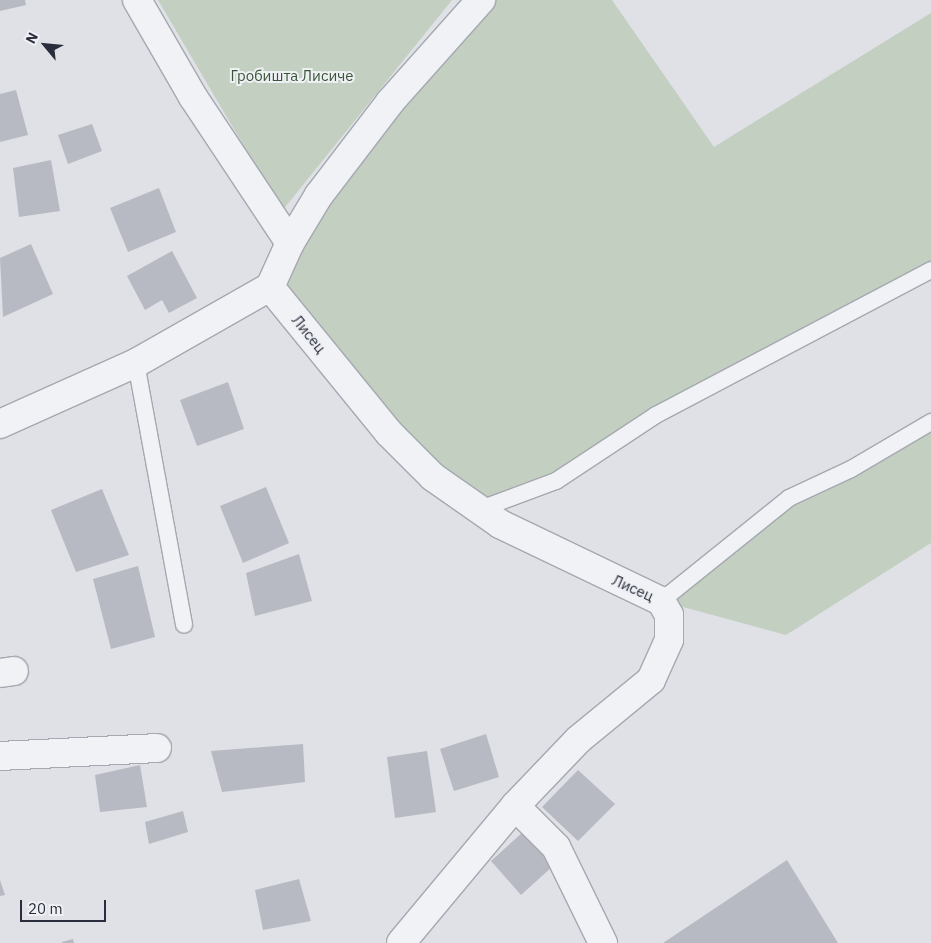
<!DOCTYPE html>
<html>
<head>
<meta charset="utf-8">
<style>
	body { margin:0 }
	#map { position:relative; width:931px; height:943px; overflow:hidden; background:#dfe1e6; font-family:"IBM Plex Sans",sans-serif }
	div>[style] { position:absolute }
	.green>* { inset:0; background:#c3cfc1 }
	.building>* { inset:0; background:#b7bac2 }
	.roads { filter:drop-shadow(1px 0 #a5a8b0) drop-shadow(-1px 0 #a5a8b0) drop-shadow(0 1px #a5a8b0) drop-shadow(0 -1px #a5a8b0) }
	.service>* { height:16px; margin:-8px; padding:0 8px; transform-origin:8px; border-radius:8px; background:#f1f2f5 }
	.minor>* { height:28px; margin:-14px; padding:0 14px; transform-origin:14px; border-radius:14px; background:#f1f2f5 }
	span { translate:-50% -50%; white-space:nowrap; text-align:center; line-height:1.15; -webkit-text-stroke:4px #eef0f4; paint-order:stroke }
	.park-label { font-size:15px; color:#3a5638 }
	.street-label { font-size:15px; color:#2a2e3c }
	.north { position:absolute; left:20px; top:20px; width:50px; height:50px; -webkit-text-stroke:4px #eef0f4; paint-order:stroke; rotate:298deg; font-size:14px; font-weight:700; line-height:20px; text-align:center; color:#2a2e3c }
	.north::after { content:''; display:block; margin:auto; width:18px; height:22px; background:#2a2e3c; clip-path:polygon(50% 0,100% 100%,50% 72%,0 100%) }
	.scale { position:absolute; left:20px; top:900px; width:86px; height:22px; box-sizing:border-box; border:2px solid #2a2e3c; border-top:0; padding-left:6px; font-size:15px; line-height:18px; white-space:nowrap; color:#2a2e3c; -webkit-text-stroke:4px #eef0f4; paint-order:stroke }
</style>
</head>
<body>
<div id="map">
	<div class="green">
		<i style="clip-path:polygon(158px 0,452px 0,282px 211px)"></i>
		<i style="clip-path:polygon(481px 0,612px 0,714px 147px,931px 13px,931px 270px,578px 468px,478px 510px,270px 287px,290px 243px)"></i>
		<i style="clip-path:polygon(931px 422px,931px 543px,786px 635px,661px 601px,789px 498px)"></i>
	</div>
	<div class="building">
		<i style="clip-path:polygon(0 0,25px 0,26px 5px,0 11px)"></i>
		<i style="clip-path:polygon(16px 90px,28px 135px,0 142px,0 94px)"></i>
		<i style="clip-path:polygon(92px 124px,102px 151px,68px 164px,58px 135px)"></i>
		<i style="clip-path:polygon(51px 160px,60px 211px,19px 217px,13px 168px)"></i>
		<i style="clip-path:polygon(159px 188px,176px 232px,128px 252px,110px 208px)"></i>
		<i style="clip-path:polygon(31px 244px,53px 294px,3px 317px,0 258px)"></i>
		<i style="clip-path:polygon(172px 251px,197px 298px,169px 313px,162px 300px,145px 310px,127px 276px)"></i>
		<i style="clip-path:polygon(228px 382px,244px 429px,197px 446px,180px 400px)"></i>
		<i style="clip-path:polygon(266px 487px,289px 543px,243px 563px,220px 506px)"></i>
		<i style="clip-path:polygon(102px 489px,129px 555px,76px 572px,51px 510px)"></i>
		<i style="clip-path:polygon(299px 554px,312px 601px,255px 616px,246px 573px)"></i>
		<i style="clip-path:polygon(138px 566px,155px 637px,111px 649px,93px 579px)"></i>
		<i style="clip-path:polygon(486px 734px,499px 777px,454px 791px,440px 749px)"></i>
		<i style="clip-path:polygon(303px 744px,305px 782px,222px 792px,211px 751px)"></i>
		<i style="clip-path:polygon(427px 751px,436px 812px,395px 818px,387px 757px)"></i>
		<i style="clip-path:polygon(140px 765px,147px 807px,100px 812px,95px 775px)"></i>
		<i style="clip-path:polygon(578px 770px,615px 804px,578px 841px,542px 807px)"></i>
		<i style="clip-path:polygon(183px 811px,188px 832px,149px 844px,145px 822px)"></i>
		<i style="clip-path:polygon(523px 832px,553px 866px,521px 895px,491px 861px)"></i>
		<i style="clip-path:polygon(787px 860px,838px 943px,663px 943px)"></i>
		<i style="clip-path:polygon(299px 879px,311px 921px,263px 930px,255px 890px)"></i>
		<i style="clip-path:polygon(0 880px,5px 895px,0 896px)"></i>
		<i style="clip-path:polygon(73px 939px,74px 943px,62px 943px,62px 942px)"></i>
	</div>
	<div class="roads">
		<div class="service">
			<i style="left:136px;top:363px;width:266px;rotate:79.6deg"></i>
			<i style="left:478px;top:510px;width:83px;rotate:-20.4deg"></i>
			<i style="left:556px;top:481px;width:120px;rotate:-33.4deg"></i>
			<i style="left:656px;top:415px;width:311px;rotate:-27.8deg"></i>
			<i style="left:661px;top:601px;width:164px;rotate:-38.8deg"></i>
			<i style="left:789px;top:498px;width:68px;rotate:-25.1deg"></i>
			<i style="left:851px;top:469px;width:93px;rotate:-30.4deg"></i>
		</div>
		<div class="minor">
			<i style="left:137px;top:0;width:112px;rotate:60deg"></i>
			<i style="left:193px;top:97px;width:175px;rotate:56.4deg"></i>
			<i style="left:270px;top:287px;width:188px;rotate:50.8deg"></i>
			<i style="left:389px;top:433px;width:62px;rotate:45deg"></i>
			<i style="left:433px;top:477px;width:82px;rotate:35deg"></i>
			<i style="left:500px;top:524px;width:178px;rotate:25.6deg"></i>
			<i style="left:661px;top:601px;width:16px;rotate:60deg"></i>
			<i style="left:669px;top:615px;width:25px;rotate:90deg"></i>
			<i style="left:669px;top:640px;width:44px;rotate:114.2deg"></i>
			<i style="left:651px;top:680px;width:94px;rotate:140.6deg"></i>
			<i style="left:578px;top:740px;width:91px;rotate:133.7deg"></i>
			<i style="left:515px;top:806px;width:178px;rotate:129.8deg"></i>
			<i style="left:0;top:424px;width:149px;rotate:-24.2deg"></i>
			<i style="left:136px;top:363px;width:154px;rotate:-29.6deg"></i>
			<i style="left:270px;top:287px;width:48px;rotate:-65.6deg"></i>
			<i style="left:290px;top:243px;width:56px;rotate:-58.9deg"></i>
			<i style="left:319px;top:195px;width:117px;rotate:-52.6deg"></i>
			<i style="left:390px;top:102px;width:137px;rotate:-48.3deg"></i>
			<i style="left:0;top:673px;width:14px;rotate:-8deg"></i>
			<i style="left:0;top:756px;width:157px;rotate:-2.9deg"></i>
			<i style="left:515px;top:806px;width:58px;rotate:45deg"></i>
			<i style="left:556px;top:847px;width:107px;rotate:63.9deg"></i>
		</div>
	</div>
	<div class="park-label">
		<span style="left:292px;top:76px">Гробишта Лисиче</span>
	</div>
	<div class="street-label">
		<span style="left:309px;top:334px;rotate:51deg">Лисец</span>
		<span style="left:633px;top:588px;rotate:24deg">Лисец</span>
	</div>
	<div class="north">N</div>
	<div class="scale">20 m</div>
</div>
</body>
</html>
